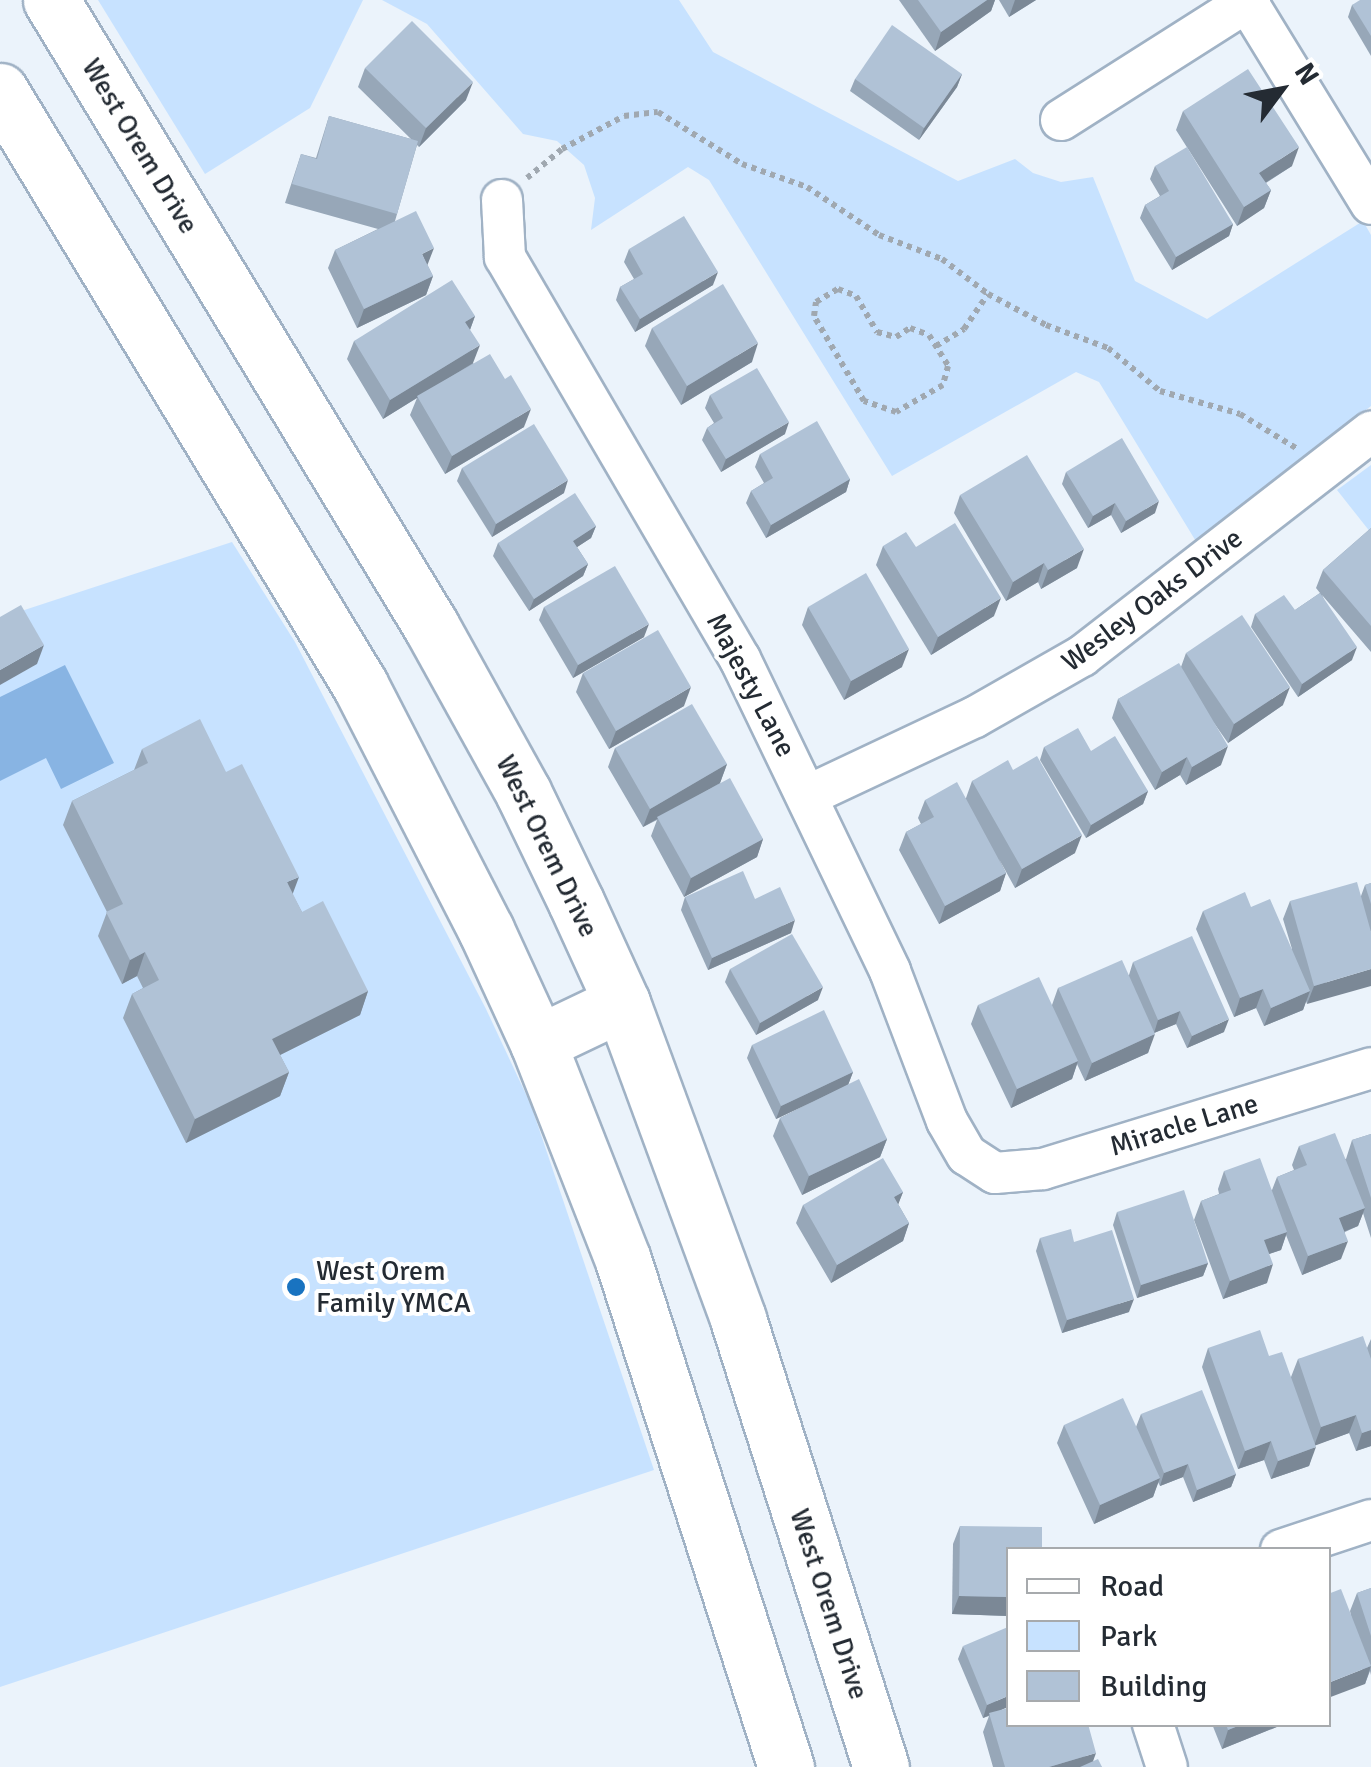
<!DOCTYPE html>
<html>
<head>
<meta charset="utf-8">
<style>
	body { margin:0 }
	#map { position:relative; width:1371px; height:1767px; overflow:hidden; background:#ebf3fb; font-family:Signika,sans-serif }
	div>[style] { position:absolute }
	.green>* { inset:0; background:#c7e2ff }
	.water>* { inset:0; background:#88b4e3 }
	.path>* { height:6px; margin-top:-3px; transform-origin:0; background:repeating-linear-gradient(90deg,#a0a8b0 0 5px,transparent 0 10px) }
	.roads { filter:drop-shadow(2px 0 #a0b2c5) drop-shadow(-2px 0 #a0b2c5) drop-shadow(0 2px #a0b2c5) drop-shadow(0 -2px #a0b2c5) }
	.minor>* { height:40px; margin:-20px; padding:0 20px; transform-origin:20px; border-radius:20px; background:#fff }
	.secondary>* { height:55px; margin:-27.5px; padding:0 27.5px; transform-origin:27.5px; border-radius:27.5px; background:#fff }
	.wall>* { inset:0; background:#97a7b8 }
	.shaded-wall>* { inset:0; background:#7b8896 }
	.building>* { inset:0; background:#b0c2d6 }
	.dots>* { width:28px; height:28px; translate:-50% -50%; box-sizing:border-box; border:5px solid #fff; border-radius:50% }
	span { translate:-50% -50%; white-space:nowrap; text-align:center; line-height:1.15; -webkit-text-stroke:8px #fff; paint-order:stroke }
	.street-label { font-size:28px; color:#242b33 }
	.poi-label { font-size:28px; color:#242b33 }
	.left { translate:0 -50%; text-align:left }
	.legend { position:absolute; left:1006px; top:1547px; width:325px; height:180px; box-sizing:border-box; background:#fff; border:2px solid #a7aaad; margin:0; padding:12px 18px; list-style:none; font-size:30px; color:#242b33 }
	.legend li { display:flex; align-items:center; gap:20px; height:50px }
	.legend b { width:50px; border:2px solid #a7aaad }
	.north { position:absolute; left:1231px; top:40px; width:100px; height:100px; -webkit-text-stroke:8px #fff; paint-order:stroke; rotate:58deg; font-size:28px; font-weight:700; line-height:40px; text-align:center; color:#242b33 }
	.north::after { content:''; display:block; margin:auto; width:35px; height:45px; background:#242b33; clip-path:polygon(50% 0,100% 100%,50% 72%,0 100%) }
</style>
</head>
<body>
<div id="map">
	<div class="green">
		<i style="clip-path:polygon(98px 0,363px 0,310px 108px,205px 174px)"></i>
		<i style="clip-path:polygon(382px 0,679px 0,713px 52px,958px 181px,1015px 159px,1033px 173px,1061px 182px,1093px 177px,1135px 281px,1207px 319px,1363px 221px,1371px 235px,1371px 406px,1197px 543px,1099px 382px,1076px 372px,892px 476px,709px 180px,688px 167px,591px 230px,595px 198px,584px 165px,557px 141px,523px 134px,427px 24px)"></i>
		<i style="clip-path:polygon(1371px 465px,1371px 533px,1337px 490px)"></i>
		<i style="clip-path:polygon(232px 542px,295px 642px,486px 1009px,531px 1105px,654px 1470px,0 1687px,0 618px)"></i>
	</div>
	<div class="water">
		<i style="clip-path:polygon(65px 665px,114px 763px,61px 789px,46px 758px,0 781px,0 697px)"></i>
	</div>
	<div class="path">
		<i style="left:527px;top:178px;width:45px;rotate:-39.6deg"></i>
		<i style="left:562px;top:149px;width:70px;rotate:-28deg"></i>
		<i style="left:624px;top:116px;width:34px;rotate:-7deg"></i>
		<i style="left:658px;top:112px;width:99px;rotate:31.8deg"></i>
		<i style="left:742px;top:164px;width:69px;rotate:19.5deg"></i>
		<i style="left:807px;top:187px;width:87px;rotate:33.7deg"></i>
		<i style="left:879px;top:235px;width:67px;rotate:20.9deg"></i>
		<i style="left:942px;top:259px;width:58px;rotate:37.3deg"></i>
		<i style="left:988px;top:294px;width:66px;rotate:28.1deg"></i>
		<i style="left:1046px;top:325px;width:66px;rotate:20.4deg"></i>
		<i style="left:1108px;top:348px;width:67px;rotate:39.6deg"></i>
		<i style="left:1160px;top:391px;width:83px;rotate:16deg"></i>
		<i style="left:1240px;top:414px;width:66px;rotate:31.3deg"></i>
		<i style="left:838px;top:289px;width:19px;rotate:21deg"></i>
		<i style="left:856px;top:296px;width:42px;rotate:59.7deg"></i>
		<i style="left:877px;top:332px;width:20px;rotate:15deg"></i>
		<i style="left:896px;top:337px;width:17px;rotate:-33deg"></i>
		<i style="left:910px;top:328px;width:20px;rotate:20deg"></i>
		<i style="left:929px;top:335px;width:36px;rotate:58deg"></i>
		<i style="left:948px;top:366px;width:20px;rotate:105deg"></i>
		<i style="left:943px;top:385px;width:54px;rotate:150.1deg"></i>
		<i style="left:896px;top:412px;width:34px;rotate:-161deg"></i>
		<i style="left:864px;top:401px;width:99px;rotate:-120.5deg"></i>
		<i style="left:814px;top:316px;width:14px;rotate:-82deg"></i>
		<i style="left:816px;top:302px;width:26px;rotate:-31deg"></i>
		<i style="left:936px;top:346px;width:33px;rotate:-31deg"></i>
		<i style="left:964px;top:329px;width:42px;rotate:-55.6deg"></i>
	</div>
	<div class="roads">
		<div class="minor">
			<i style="left:1246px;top:0;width:239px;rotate:58.5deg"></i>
			<i style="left:1061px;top:120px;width:224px;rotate:-32.4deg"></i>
			<i style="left:502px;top:200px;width:57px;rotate:87deg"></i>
			<i style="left:505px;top:257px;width:466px;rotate:59.7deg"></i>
			<i style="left:740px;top:659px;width:346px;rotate:64.3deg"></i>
			<i style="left:890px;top:971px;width:160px;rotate:69.2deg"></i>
			<i style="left:947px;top:1121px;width:39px;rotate:60deg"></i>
			<i style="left:967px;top:1155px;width:33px;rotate:33deg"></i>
			<i style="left:995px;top:1173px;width:48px;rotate:-4.8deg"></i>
			<i style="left:1043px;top:1169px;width:343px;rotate:-17.1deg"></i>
			<i style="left:809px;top:795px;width:183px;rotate:-25.2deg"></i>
			<i style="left:975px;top:717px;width:123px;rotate:-29.7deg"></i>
			<i style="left:1082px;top:656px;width:366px;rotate:-37.8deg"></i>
			<i style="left:1281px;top:1550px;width:95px;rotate:-18.4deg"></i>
			<i style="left:1153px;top:1724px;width:45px;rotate:72deg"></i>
		</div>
		<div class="secondary">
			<i style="left:51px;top:0;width:732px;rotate:58.74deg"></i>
			<i style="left:431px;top:626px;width:190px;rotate:61deg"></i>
			<i style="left:523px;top:792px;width:122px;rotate:64.3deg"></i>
			<i style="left:576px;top:902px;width:111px;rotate:65.5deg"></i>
			<i style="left:622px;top:1003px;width:337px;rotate:69.8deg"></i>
			<i style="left:738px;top:1319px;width:470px;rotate:72.3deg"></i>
			<i style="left:0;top:91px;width:695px;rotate:58.78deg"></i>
			<i style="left:360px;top:685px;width:276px;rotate:62.8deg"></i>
			<i style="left:486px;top:930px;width:124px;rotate:65.3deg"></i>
			<i style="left:538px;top:1043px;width:233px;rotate:68.6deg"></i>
			<i style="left:623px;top:1260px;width:533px;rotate:72.18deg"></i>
			<i style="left:538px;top:1043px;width:93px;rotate:-25.5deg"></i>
		</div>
	</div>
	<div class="wall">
		<i style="clip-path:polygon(899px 0,995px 0,991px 11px,935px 51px)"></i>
		<i style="clip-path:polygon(999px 0,1036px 0,1009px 17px)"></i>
		<i style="clip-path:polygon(1371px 0,1371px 56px,1348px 17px,1352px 5px)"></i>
		<i style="clip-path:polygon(365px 68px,466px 100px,419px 147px,417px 145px,395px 221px,428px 266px,433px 276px,426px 295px,357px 328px,328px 268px,335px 250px,378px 229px,285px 203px,301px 154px,316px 158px,329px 116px,411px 139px,358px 87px)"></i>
		<i style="clip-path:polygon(962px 74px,957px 87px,919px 140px,850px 91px,855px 79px)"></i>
		<i style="clip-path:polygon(1183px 111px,1292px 166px,1266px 183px,1271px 190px,1264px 208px,1237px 226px,1176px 130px)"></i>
		<i style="clip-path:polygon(1155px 166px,1233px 224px,1229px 236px,1172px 270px,1140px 218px,1145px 205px,1160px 196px,1150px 179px)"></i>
		<i style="clip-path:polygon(629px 249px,713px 285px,635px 332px,616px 300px,620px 287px,634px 279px,624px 262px)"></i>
		<i style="clip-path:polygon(475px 316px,470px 330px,473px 363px,524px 427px,445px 474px,410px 415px,417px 398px,383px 419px,347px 359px,354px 341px)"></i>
		<i style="clip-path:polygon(652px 328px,752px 362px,681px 405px,645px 346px)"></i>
		<i style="clip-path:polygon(710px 395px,785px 434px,721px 472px,702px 440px,707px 428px,714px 423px,705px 408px)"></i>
		<i style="clip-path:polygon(760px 454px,850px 479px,846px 492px,766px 538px,746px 503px,751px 491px,764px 483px,755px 467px)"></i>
		<i style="clip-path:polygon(462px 468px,564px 493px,492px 537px,457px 481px)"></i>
		<i style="clip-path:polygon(1066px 472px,1155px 513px,1121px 533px,1111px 515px,1088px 528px,1062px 484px)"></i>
		<i style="clip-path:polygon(960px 495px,1077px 568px,1041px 589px,1038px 582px,1006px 601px,954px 513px)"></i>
		<i style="clip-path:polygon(596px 526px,591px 538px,577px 547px,588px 564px,583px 576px,529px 611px,493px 556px,498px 543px)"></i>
		<i style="clip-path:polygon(1371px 528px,1371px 652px,1322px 595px,1352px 660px,1298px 697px,1251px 627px,1255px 614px,1295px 610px,1320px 593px,1316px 588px,1323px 570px)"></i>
		<i style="clip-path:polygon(883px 546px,916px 547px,994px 616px,931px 655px,876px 565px)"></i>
		<i style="clip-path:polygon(544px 607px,644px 637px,573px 678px,539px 620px)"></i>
		<i style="clip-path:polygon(808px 607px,902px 667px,844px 700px,802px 625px)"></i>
		<i style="clip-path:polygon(1186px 653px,1283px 705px,1228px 743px,1214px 723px,1221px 765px,1186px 785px,1180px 775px,1155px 790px,1112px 718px,1118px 699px,1181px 667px)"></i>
		<i style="clip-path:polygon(583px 673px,684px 706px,609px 749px,576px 692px)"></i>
		<i style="clip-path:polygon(1044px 747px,1091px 751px,1148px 791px,1143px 804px,1086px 838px,1040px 760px)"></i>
		<i style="clip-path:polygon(615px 748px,727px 764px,720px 783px,763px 839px,757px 857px,684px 897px,651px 836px,657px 820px,643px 827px,608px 767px)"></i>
		<i style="clip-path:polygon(142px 749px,226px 772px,302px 912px,368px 991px,360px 1015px,280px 1055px,289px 1072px,280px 1096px,186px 1143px,123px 1018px,132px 994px,143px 988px,137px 976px,122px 984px,98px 936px,107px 912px,63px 825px,72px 801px,134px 770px)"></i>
		<i style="clip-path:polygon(1013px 770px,1075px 853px,1015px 888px,999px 859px,1006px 873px,1000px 891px,939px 924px,899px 850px,906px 832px,921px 824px,918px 818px,925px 800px,966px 798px,972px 781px)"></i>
		<i style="clip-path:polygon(1371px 883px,1371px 931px,1307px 1004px,1306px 1001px,1303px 1010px,1264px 1026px,1256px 1008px,1234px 1017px,1196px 929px,1203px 911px,1292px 949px,1283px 919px,1290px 901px,1361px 896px,1365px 885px)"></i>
		<i style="clip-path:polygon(685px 897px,755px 899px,791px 933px,708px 970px,681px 910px)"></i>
		<i style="clip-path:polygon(1133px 962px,1224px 1032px,1187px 1048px,1176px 1024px,1154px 1033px,1148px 1053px,1085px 1081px,1077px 1064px,1072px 1079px,1011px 1108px,971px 1024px,978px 1005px,1052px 1005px,1058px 988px,1129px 975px)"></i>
		<i style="clip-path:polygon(730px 969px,818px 1000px,756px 1035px,725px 982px)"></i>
		<i style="clip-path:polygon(752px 1045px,853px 1072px,848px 1085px,887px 1139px,880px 1157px,802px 1195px,773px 1136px,780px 1118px,814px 1101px,776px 1119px,747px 1058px)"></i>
		<i style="clip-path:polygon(1371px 1134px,1371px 1238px,1363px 1213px,1358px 1226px,1345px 1232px,1341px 1259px,1302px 1275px,1286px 1235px,1281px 1250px,1269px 1254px,1267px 1283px,1223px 1299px,1194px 1220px,1201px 1201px,1219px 1194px,1218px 1189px,1224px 1171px,1272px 1190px,1277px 1177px,1294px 1170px,1292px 1165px,1299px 1146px,1346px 1159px,1352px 1140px)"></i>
		<i style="clip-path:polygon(903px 1192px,898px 1204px,909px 1223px,903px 1241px,831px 1283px,796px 1223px,803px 1205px)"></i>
		<i style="clip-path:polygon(1117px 1212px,1208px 1263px,1203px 1276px,1137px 1298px,1113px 1225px)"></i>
		<i style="clip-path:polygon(1040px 1238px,1129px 1312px,1062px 1333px,1036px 1251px)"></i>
		<i style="clip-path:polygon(1371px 1339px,1371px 1446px,1356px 1451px,1349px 1433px,1315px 1445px,1309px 1466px,1271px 1479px,1264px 1460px,1238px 1469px,1202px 1367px,1208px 1348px,1291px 1377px,1298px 1359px,1367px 1348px)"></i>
		<i style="clip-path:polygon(1141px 1414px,1236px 1474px,1231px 1487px,1193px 1502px,1183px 1477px,1160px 1486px,1158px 1482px,1153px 1497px,1094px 1524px,1057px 1443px,1064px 1425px,1136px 1427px)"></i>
		<i style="clip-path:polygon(960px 1526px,1008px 1550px,1008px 1616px,952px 1614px,953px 1544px)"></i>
		<i style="clip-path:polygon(1371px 1588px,1371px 1675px,1370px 1671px,1365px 1684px,1350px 1611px,1357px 1593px)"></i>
		<i style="clip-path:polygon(963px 1646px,1002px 1710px,1093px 1761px,1102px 1767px,993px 1767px,983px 1732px,989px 1716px,983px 1718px,958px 1659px)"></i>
		<i style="clip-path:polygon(1212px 1724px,1284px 1724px,1222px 1749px)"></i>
	</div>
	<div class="shaded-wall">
		<i style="clip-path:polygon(987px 0,995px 0,991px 11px,935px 51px,941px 32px)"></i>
		<i style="clip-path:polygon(1015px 0,1036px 0,1009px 17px)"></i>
		<i style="clip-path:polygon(962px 74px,957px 87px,919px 140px,924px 128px)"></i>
		<i style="clip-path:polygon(473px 82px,466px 100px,419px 147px,426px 128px)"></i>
		<i style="clip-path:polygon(1299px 147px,1292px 166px,1252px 191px,1259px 173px)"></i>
		<i style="clip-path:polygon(1271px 190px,1264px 208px,1237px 226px,1244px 207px)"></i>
		<i style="clip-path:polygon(1233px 224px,1229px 236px,1172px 270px,1176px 257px)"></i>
		<i style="clip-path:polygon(434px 248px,427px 266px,422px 254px)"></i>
		<i style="clip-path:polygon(718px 272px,713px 285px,635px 332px,640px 319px)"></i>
		<i style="clip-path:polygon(433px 276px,426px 295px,357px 328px,364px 309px)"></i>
		<i style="clip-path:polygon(475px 316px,468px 335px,465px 322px)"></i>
		<i style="clip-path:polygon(758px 343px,752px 362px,681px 405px,687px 386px)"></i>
		<i style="clip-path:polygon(480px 345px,473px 363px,383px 419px,390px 400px)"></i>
		<i style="clip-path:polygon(531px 409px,524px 427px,445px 474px,452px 456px)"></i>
		<i style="clip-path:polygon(789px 422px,785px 434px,721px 472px,726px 459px)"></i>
		<i style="clip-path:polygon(850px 479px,846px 492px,766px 538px,771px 525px)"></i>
		<i style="clip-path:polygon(568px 480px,564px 493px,492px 537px,496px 524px)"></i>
		<i style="clip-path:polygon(1159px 501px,1155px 513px,1121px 533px,1126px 521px)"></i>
		<i style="clip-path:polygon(1115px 503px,1111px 515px,1088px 528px,1093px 516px)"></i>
		<i style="clip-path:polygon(596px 526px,591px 538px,568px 553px,573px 541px)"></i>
		<i style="clip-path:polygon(1084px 549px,1077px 568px,1041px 589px,1048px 570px)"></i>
		<i style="clip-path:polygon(1044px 563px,1038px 582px,1006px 601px,1013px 582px)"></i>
		<i style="clip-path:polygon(588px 564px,583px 576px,529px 611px,534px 599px)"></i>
		<i style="clip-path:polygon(1001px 598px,994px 616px,931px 655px,938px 637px)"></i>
		<i style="clip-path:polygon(649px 624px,644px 637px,573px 678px,578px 665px)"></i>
		<i style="clip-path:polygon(44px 645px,37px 664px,0 685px,0 670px)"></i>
		<i style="clip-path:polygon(1357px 647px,1352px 660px,1298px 697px,1302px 684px)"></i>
		<i style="clip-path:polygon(909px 649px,902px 667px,844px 700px,851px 681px)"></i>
		<i style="clip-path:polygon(691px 687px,684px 706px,609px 749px,616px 731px)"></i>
		<i style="clip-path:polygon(1290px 687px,1283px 705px,1228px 743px,1234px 724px)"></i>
		<i style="clip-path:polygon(1228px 746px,1221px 765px,1186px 785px,1192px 767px)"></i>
		<i style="clip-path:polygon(1187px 757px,1180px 775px,1155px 790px,1162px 772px)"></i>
		<i style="clip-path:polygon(727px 764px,720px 783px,643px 827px,650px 809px)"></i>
		<i style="clip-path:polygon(1148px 791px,1143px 804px,1086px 838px,1091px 825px)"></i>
		<i style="clip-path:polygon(1082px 835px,1075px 853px,1015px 888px,1022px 869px)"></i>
		<i style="clip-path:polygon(763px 839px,757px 857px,684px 897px,691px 878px)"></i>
		<i style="clip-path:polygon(1006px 873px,1000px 891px,939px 924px,945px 906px)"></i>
		<i style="clip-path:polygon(299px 877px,290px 901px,287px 882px)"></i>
		<i style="clip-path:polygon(795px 920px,791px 933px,708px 970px,712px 958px)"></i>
		<i style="clip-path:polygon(145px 952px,137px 976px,122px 984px,130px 960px)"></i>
		<i style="clip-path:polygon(1371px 969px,1371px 986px,1307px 1004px,1314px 986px)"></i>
		<i style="clip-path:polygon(823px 987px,818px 1000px,756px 1035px,760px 1023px)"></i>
		<i style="clip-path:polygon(1263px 989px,1256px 1008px,1234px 1017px,1240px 998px)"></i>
		<i style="clip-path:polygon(368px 991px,360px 1015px,264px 1063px,272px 1039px)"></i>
		<i style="clip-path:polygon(1310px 991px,1303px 1010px,1264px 1026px,1271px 1008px)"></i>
		<i style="clip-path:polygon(1180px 1011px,1176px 1024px,1154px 1033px,1158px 1020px)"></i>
		<i style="clip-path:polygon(1229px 1019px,1224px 1032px,1187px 1048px,1192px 1036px)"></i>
		<i style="clip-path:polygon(1155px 1034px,1148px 1053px,1085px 1081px,1092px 1063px)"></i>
		<i style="clip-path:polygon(1078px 1061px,1072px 1079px,1011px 1108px,1017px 1089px)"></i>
		<i style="clip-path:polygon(289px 1072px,280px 1096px,186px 1143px,195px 1119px)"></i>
		<i style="clip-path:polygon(853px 1072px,848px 1085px,776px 1119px,781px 1106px)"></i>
		<i style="clip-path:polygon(887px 1139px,880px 1157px,802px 1195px,809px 1176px)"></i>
		<i style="clip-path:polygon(903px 1192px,896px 1210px,894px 1197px)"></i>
		<i style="clip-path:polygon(1365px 1208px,1358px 1226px,1333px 1236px,1339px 1218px)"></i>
		<i style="clip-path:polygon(909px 1223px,903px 1241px,831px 1283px,837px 1265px)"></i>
		<i style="clip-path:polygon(1287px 1232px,1281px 1250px,1257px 1258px,1264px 1240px)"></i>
		<i style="clip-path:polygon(1348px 1241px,1341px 1259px,1302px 1275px,1308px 1256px)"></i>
		<i style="clip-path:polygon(1208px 1263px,1203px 1276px,1137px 1298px,1141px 1285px)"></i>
		<i style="clip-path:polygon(1273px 1264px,1267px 1283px,1223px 1299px,1230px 1281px)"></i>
		<i style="clip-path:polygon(1134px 1299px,1129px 1312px,1062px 1333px,1067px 1320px)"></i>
		<i style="clip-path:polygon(1356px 1415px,1349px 1433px,1314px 1446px,1321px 1427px)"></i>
		<i style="clip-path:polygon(1371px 1430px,1371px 1446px,1356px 1451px,1362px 1433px)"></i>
		<i style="clip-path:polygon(1271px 1441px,1264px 1460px,1238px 1469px,1245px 1451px)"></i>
		<i style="clip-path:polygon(1316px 1447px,1309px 1466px,1271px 1479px,1278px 1461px)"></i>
		<i style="clip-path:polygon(1188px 1464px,1183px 1477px,1160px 1486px,1164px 1473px)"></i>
		<i style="clip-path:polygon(1236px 1474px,1231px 1487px,1193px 1502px,1197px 1490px)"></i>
		<i style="clip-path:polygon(1160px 1478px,1153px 1497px,1094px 1524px,1100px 1505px)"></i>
		<i style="clip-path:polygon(959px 1596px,1008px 1597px,1008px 1616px,952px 1614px)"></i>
		<i style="clip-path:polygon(1371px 1666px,1365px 1684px,1328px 1698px,1328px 1683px)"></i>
		<i style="clip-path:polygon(1008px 1696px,1008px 1707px,983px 1718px,987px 1705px)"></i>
		<i style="clip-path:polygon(1243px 1724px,1284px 1724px,1222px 1749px,1228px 1730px)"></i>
		<i style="clip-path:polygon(1096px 1753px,1091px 1767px,1049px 1767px)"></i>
	</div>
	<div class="building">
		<i style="clip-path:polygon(918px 0,987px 0,941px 32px)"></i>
		<i style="clip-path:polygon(1360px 0,1371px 0,1371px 36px,1352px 5px)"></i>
		<i style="clip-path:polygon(412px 21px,473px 82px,426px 128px,365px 68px)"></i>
		<i style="clip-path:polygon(892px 25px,962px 74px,924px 128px,855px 79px)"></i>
		<i style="clip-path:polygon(1248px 69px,1299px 147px,1259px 173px,1271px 190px,1244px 207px,1183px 111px)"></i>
		<i style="clip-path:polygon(329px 116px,418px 141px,397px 214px,292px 184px,301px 154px,317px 159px)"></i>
		<i style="clip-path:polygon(1187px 147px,1233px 224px,1176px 257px,1145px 205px,1169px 191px,1155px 166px)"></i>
		<i style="clip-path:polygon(416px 211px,434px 248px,422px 254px,433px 276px,364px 309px,335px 250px)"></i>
		<i style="clip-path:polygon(684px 216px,718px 272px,640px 319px,620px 287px,643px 274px,629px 249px)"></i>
		<i style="clip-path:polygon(452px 280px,475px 316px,465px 322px,480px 345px,390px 400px,354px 341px)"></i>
		<i style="clip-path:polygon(723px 284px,758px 343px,687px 386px,652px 328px)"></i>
		<i style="clip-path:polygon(490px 354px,505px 379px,511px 375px,531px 409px,452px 456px,417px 396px)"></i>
		<i style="clip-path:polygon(757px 368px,789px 422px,726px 459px,707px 428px,723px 418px,710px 395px)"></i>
		<i style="clip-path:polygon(817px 421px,850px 479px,771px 525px,751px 491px,773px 478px,760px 454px)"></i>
		<i style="clip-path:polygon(534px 424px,568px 480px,496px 524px,462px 468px)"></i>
		<i style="clip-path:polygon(1122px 438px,1159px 501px,1126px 521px,1115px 503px,1093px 516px,1066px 472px)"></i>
		<i style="clip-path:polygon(1027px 455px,1084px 549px,1048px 570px,1044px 563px,1013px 582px,960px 495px)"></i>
		<i style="clip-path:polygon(575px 493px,596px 526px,573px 541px,588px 564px,534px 599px,498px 543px)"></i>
		<i style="clip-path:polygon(955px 523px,1001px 598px,938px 637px,883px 546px,906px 532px,916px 547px)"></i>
		<i style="clip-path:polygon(1371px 528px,1371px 626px,1323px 570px)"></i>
		<i style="clip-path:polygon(615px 566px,649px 624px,578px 665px,544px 607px)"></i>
		<i style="clip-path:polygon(866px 573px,909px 649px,851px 681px,808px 607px)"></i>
		<i style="clip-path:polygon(1320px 593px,1357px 647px,1302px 684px,1255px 614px,1284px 595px,1295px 610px)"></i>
		<i style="clip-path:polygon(21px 605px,44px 645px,0 670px,0 617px)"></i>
		<i style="clip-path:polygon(1242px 615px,1290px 687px,1234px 724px,1186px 653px)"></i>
		<i style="clip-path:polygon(658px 630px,691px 687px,616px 731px,583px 673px)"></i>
		<i style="clip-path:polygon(1179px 663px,1228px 746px,1192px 767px,1187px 757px,1162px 772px,1118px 699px)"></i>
		<i style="clip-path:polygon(692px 704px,727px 764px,650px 809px,615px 748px)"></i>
		<i style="clip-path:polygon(200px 719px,226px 772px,242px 764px,299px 877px,287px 882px,302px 912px,323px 901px,368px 991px,272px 1039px,289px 1072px,195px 1119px,132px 994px,159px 980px,145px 952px,130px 960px,106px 912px,123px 904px,72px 801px,148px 763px,142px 749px)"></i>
		<i style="clip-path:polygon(1078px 728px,1091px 751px,1115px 736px,1148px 791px,1091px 825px,1044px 747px)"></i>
		<i style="clip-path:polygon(1037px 756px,1082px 835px,1022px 869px,972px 781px,1008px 760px,1013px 770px)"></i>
		<i style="clip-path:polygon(730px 778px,763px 839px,691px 878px,657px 817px)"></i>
		<i style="clip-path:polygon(957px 782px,1006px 873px,945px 906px,906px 832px,934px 817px,925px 800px)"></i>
		<i style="clip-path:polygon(743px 871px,755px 899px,780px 887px,795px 920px,712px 958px,685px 897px)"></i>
		<i style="clip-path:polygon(1357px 882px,1371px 932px,1371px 969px,1314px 986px,1290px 901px)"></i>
		<i style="clip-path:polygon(1371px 883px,1371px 904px,1365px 885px)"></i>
		<i style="clip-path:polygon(1245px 892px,1251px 907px,1270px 899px,1310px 991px,1271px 1008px,1263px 989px,1240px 998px,1203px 911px)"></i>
		<i style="clip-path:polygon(792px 934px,823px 987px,760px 1023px,730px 969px)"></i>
		<i style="clip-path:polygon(1192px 936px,1229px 1019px,1192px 1036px,1180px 1011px,1158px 1020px,1133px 962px)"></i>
		<i style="clip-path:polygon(1122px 960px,1155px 1034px,1092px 1063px,1058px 988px)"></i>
		<i style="clip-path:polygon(1039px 977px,1078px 1061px,1017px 1089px,978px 1005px)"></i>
		<i style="clip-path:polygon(824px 1010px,853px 1072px,781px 1106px,752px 1045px)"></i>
		<i style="clip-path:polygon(859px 1079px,887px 1139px,809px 1176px,780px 1118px)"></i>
		<i style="clip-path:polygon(1335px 1133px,1365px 1208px,1339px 1218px,1348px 1241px,1308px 1256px,1277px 1177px,1307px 1165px,1299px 1146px)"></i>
		<i style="clip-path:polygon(1371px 1134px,1371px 1198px,1352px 1140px)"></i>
		<i style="clip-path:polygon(883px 1158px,903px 1192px,894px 1197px,909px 1223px,837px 1265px,803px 1205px)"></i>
		<i style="clip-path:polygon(1260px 1158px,1287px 1232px,1264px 1240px,1273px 1264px,1230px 1281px,1201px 1201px,1231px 1190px,1224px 1171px)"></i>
		<i style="clip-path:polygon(1184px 1190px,1208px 1263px,1141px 1285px,1117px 1212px)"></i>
		<i style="clip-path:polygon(1071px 1229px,1074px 1242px,1112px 1230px,1134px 1299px,1067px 1320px,1040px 1238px)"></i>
		<i style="clip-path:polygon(1260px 1330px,1269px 1356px,1282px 1352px,1316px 1447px,1278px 1461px,1271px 1441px,1245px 1451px,1208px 1348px)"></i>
		<i style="clip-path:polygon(1363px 1336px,1371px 1359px,1371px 1430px,1362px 1433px,1356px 1415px,1321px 1427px,1298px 1359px)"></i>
		<i style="clip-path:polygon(1202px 1390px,1236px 1474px,1197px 1490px,1188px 1464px,1164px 1473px,1141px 1414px)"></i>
		<i style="clip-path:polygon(1123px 1398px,1160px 1478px,1100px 1505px,1064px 1425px)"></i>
		<i style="clip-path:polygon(960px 1526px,1042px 1527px,1042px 1550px,1008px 1550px,1008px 1597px,959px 1596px)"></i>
		<i style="clip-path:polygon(1371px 1588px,1371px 1636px,1357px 1593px)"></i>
		<i style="clip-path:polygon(1341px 1589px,1371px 1666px,1328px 1683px,1328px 1594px)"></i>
		<i style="clip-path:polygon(1008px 1627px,1008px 1696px,987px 1705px,963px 1646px)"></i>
		<i style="clip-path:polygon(1008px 1708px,1008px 1724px,1088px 1724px,1096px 1753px,1049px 1767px,1005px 1767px,989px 1713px)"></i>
		<i style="clip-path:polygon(1226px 1724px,1243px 1724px,1228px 1730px)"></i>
		<i style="clip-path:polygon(1098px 1759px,1102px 1767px,1080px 1767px)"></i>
	</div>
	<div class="dots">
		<i style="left:296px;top:1287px;background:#1973c0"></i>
	</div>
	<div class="street-label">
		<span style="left:140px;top:146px;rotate:59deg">West Orem Drive</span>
		<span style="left:1152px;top:600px;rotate:-37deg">Wesley Oaks Drive</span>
		<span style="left:751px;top:685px;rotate:62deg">Majesty Lane</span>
		<span style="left:547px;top:846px;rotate:64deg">West Orem Drive</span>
		<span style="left:1184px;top:1125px;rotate:-17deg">Miracle Lane</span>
		<span style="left:829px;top:1604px;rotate:72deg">West Orem Drive</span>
	</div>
	<div class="poi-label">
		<span class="left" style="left:316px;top:1287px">West Orem<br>Family YMCA</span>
	</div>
	<ul class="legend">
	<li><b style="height:12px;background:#fff"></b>Road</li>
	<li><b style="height:28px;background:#c7e2ff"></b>Park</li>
	<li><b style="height:28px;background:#b0c2d6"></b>Building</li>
	</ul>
	<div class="north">N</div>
</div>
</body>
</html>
